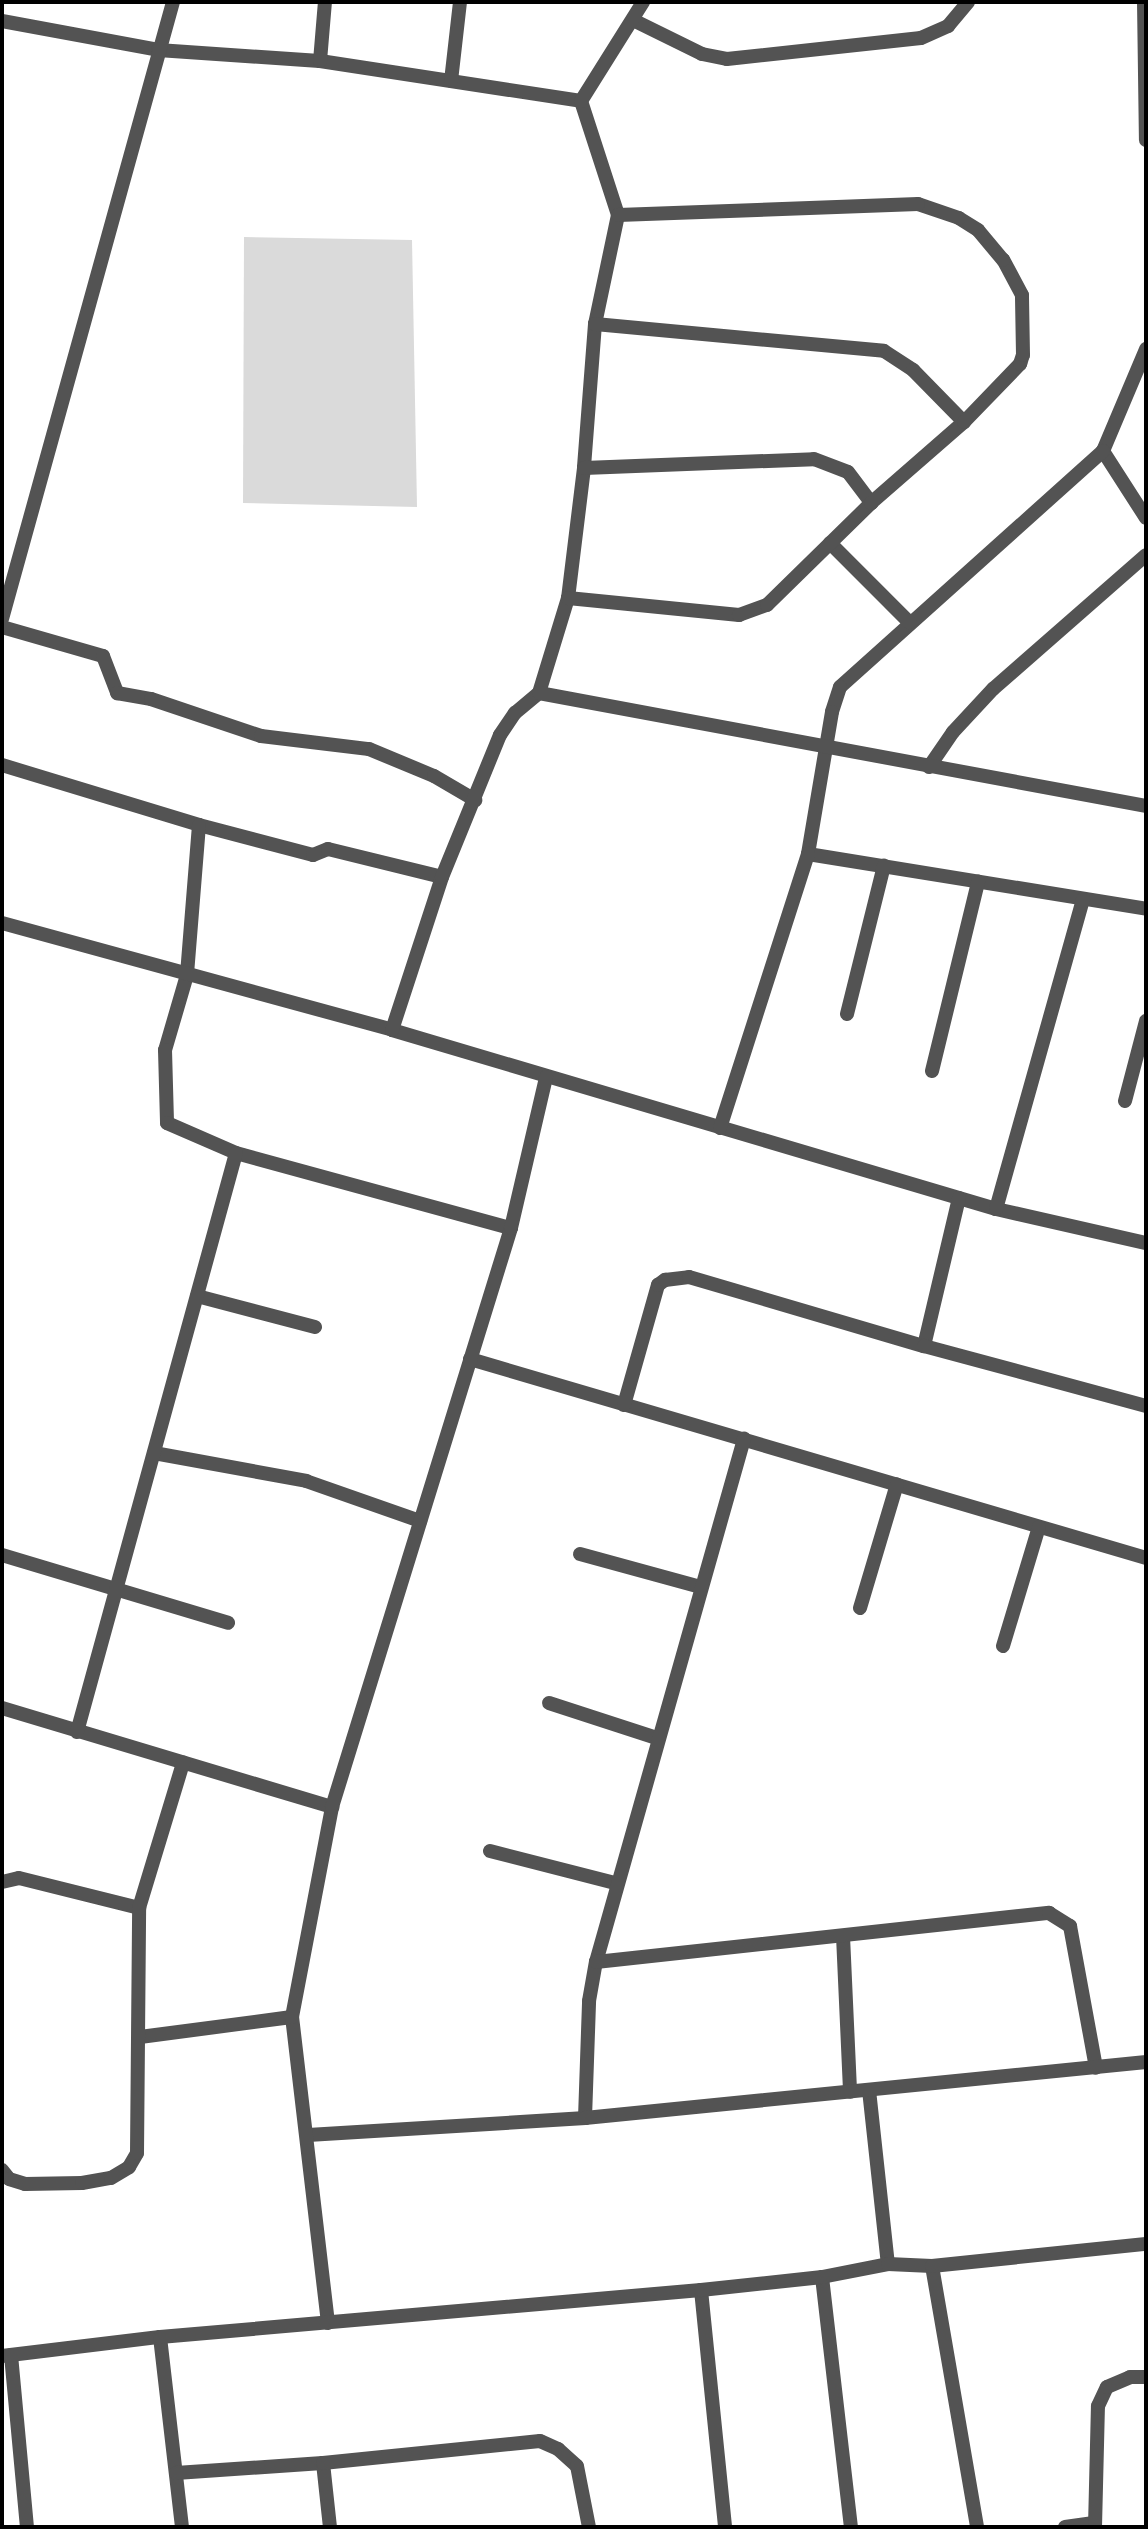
<!DOCTYPE html>
<html>
<head>
<meta charset="utf-8">
<style>
	body { margin:0 }
	#map { position:relative; width:1148px; height:2529px; overflow:hidden; background:#fff; font-family:"DejaVu Sans",sans-serif }
	div>[style] { position:absolute }
	.green>* { inset:0; background:#dadada }
	.street>* { height:14px; margin:-7px; padding:0 7px; transform-origin:7px; border-radius:7px; background:#535353 }
	span { translate:-50% -50%; white-space:nowrap; text-align:center; line-height:1.15; -webkit-text-stroke:7px #fff; paint-order:stroke }
	.frame { position:absolute; inset:0; border:4px solid #000; pointer-events:none }
</style>
</head>
<body>
<div id="map">
	<div class="green">
		<i style="clip-path:polygon(244px 237px,412px 240px,417px 507px,243px 503px)"></i>
	</div>
	<div class="street">
		<i style="left:1144px;top:2px;width:138px;rotate:89.2deg"></i>
		<i style="left:633px;top:20px;width:77px;rotate:26.2deg"></i>
		<i style="left:702px;top:54px;width:25px;rotate:11deg"></i>
		<i style="left:727px;top:59px;width:195px;rotate:-6.2deg"></i>
		<i style="left:921px;top:38px;width:30px;rotate:-24deg"></i>
		<i style="left:948px;top:26px;width:31px;rotate:-50deg"></i>
		<i style="left:2px;top:21px;width:159px;rotate:10.5deg"></i>
		<i style="left:158px;top:50px;width:162px;rotate:3.9deg"></i>
		<i style="left:320px;top:61px;width:264px;rotate:8.7deg"></i>
		<i style="left:581px;top:101px;width:120px;rotate:72deg"></i>
		<i style="left:618px;top:215px;width:111px;rotate:101.9deg"></i>
		<i style="left:595px;top:324px;width:144px;rotate:94.4deg"></i>
		<i style="left:584px;top:468px;width:131px;rotate:97deg"></i>
		<i style="left:568px;top:598px;width:99px;rotate:107deg"></i>
		<i style="left:320px;top:61px;width:59px;rotate:-85.2deg"></i>
		<i style="left:451px;top:81px;width:80px;rotate:-83.5deg"></i>
		<i style="left:581px;top:101px;width:117px;rotate:-57.9deg"></i>
		<i style="left:595px;top:324px;width:290px;rotate:5.3deg"></i>
		<i style="left:884px;top:351px;width:35px;rotate:33deg"></i>
		<i style="left:913px;top:370px;width:73px;rotate:45.6deg"></i>
		<i style="left:1103px;top:451px;width:111px;rotate:-67.1deg"></i>
		<i style="left:584px;top:468px;width:230px;rotate:-2.2deg"></i>
		<i style="left:814px;top:459px;width:36px;rotate:21deg"></i>
		<i style="left:848px;top:472px;width:39px;rotate:53deg"></i>
		<i style="left:1146px;top:518px;width:80px;rotate:-122.7deg"></i>
		<i style="left:1103px;top:451px;width:353px;rotate:138.1deg"></i>
		<i style="left:840px;top:687px;width:26px;rotate:108deg"></i>
		<i style="left:832px;top:712px;width:144px;rotate:99.6deg"></i>
		<i style="left:808px;top:854px;width:342px;rotate:9.2deg"></i>
		<i style="left:830px;top:543px;width:112px;rotate:45deg"></i>
		<i style="left:568px;top:598px;width:172px;rotate:5.7deg"></i>
		<i style="left:739px;top:615px;width:30px;rotate:-20deg"></i>
		<i style="left:767px;top:605px;width:146px;rotate:-44.4deg"></i>
		<i style="left:871px;top:503px;width:123px;rotate:-41.1deg"></i>
		<i style="left:964px;top:422px;width:81px;rotate:-46deg"></i>
		<i style="left:1020px;top:364px;width:9px;rotate:-72deg"></i>
		<i style="left:1023px;top:355px;width:60px;rotate:-91deg"></i>
		<i style="left:1022px;top:295px;width:40px;rotate:-118deg"></i>
		<i style="left:1003px;top:260px;width:39px;rotate:-130deg"></i>
		<i style="left:978px;top:230px;width:22px;rotate:-148deg"></i>
		<i style="left:959px;top:218px;width:43px;rotate:-161.1deg"></i>
		<i style="left:918px;top:204px;width:300px;rotate:177.9deg"></i>
		<i style="left:2px;top:619px;width:640px;rotate:-74.51deg"></i>
		<i style="left:2px;top:627px;width:105px;rotate:16deg"></i>
		<i style="left:103px;top:656px;width:40px;rotate:69deg"></i>
		<i style="left:117px;top:693px;width:35px;rotate:10deg"></i>
		<i style="left:151px;top:699px;width:116px;rotate:18.6deg"></i>
		<i style="left:261px;top:736px;width:109px;rotate:6.9deg"></i>
		<i style="left:369px;top:749px;width:70px;rotate:22.6deg"></i>
		<i style="left:434px;top:776px;width:48px;rotate:30.3deg"></i>
		<i style="left:2px;top:765px;width:206px;rotate:16.9deg"></i>
		<i style="left:199px;top:825px;width:118px;rotate:14.7deg"></i>
		<i style="left:313px;top:855px;width:16px;rotate:-22deg"></i>
		<i style="left:328px;top:849px;width:117px;rotate:13.8deg"></i>
		<i style="left:929px;top:767px;width:42px;rotate:-55.6deg"></i>
		<i style="left:953px;top:732px;width:59px;rotate:-47.1deg"></i>
		<i style="left:993px;top:689px;width:203px;rotate:-41.2deg"></i>
		<i style="left:199px;top:825px;width:150px;rotate:94.6deg"></i>
		<i style="left:187px;top:975px;width:78px;rotate:106.3deg"></i>
		<i style="left:165px;top:1050px;width:73px;rotate:88.4deg"></i>
		<i style="left:167px;top:1123px;width:75px;rotate:23.5deg"></i>
		<i style="left:236px;top:1153px;width:285px;rotate:15.3deg"></i>
		<i style="left:2px;top:923px;width:404px;rotate:15.3deg"></i>
		<i style="left:392px;top:1030px;width:630px;rotate:16.51deg"></i>
		<i style="left:996px;top:1209px;width:154px;rotate:12.8deg"></i>
		<i style="left:847px;top:1014px;width:153px;rotate:-76deg"></i>
		<i style="left:392px;top:1030px;width:161px;rotate:-71.9deg"></i>
		<i style="left:442px;top:877px;width:153px;rotate:-67.8deg"></i>
		<i style="left:500px;top:735px;width:27px;rotate:-56deg"></i>
		<i style="left:515px;top:713px;width:31px;rotate:-40deg"></i>
		<i style="left:539px;top:693px;width:617px;rotate:10.55deg"></i>
		<i style="left:932px;top:1071px;width:195px;rotate:-76.3deg"></i>
		<i style="left:1125px;top:1101px;width:83px;rotate:-75.3deg"></i>
		<i style="left:720px;top:1128px;width:288px;rotate:-72.2deg"></i>
		<i style="left:996px;top:1209px;width:322px;rotate:-74.3deg"></i>
		<i style="left:197px;top:1296px;width:122px;rotate:14.7deg"></i>
		<i style="left:924px;top:1346px;width:152px;rotate:-76.7deg"></i>
		<i style="left:470px;top:1359px;width:705px;rotate:16.4deg"></i>
		<i style="left:624px;top:1405px;width:125px;rotate:-74.2deg"></i>
		<i style="left:658px;top:1285px;width:9px;rotate:-36deg"></i>
		<i style="left:665px;top:1280px;width:24px;rotate:-7deg"></i>
		<i style="left:689px;top:1277px;width:245px;rotate:16.4deg"></i>
		<i style="left:924px;top:1346px;width:230px;rotate:15.1deg"></i>
		<i style="left:154px;top:1453px;width:155px;rotate:10.4deg"></i>
		<i style="left:306px;top:1481px;width:121px;rotate:19.3deg"></i>
		<i style="left:580px;top:1554px;width:125px;rotate:15.3deg"></i>
		<i style="left:2px;top:1555px;width:236px;rotate:16.7deg"></i>
		<i style="left:860px;top:1608px;width:129px;rotate:-73.4deg"></i>
		<i style="left:1003px;top:1646px;width:124px;rotate:-73.2deg"></i>
		<i style="left:549px;top:1703px;width:114px;rotate:18deg"></i>
		<i style="left:2px;top:1708px;width:345px;rotate:16.7deg"></i>
		<i style="left:77px;top:1732px;width:600px;rotate:-74.64deg"></i>
		<i style="left:490px;top:1851px;width:129px;rotate:14.4deg"></i>
		<i style="left:2px;top:1882px;width:17px;rotate:-13deg"></i>
		<i style="left:19px;top:1878px;width:124px;rotate:14deg"></i>
		<i style="left:843px;top:1936px;width:156px;rotate:87.4deg"></i>
		<i style="left:596px;top:1962px;width:544px;rotate:-74.2deg"></i>
		<i style="left:140px;top:2037px;width:153px;rotate:-7.5deg"></i>
		<i style="left:869px;top:2090px;width:175px;rotate:83.8deg"></i>
		<i style="left:585px;top:2118px;width:117px;rotate:-88deg"></i>
		<i style="left:589px;top:2001px;width:40px;rotate:-80deg"></i>
		<i style="left:596px;top:1962px;width:456px;rotate:-6.2deg"></i>
		<i style="left:1049px;top:1913px;width:25px;rotate:32deg"></i>
		<i style="left:1070px;top:1926px;width:144px;rotate:79.6deg"></i>
		<i style="left:308px;top:2135px;width:278px;rotate:-3.5deg"></i>
		<i style="left:585px;top:2118px;width:564px;rotate:-5.7deg"></i>
		<i style="left:2px;top:2170px;width:11px;rotate:52deg"></i>
		<i style="left:9px;top:2179px;width:17px;rotate:17deg"></i>
		<i style="left:25px;top:2184px;width:57px;rotate:-1deg"></i>
		<i style="left:82px;top:2183px;width:29px;rotate:-10deg"></i>
		<i style="left:111px;top:2178px;width:21px;rotate:-31deg"></i>
		<i style="left:129px;top:2167px;width:16px;rotate:-60deg"></i>
		<i style="left:137px;top:2153px;width:245px;rotate:-89.5deg"></i>
		<i style="left:139px;top:1908px;width:152px;rotate:-73.1deg"></i>
		<i style="left:932px;top:2266px;width:265px;rotate:80.2deg"></i>
		<i style="left:822px;top:2277px;width:252px;rotate:83.4deg"></i>
		<i style="left:701px;top:2290px;width:238px;rotate:84.2deg"></i>
		<i style="left:328px;top:2323px;width:308px;rotate:-96.7deg"></i>
		<i style="left:292px;top:2017px;width:214px;rotate:-79.2deg"></i>
		<i style="left:332px;top:1807px;width:606px;rotate:-72.82deg"></i>
		<i style="left:511px;top:1228px;width:155px;rotate:-76.9deg"></i>
		<i style="left:160px;top:2337px;width:191px;rotate:83.4deg"></i>
		<i style="left:11px;top:2355px;width:173px;rotate:84.7deg"></i>
		<i style="left:2px;top:2356px;width:159px;rotate:-6.9deg"></i>
		<i style="left:160px;top:2337px;width:543px;rotate:-4.97deg"></i>
		<i style="left:701px;top:2290px;width:122px;rotate:-6.1deg"></i>
		<i style="left:822px;top:2277px;width:67px;rotate:-11.1deg"></i>
		<i style="left:888px;top:2264px;width:44px;rotate:2.6deg"></i>
		<i style="left:932px;top:2266px;width:215px;rotate:-5.9deg"></i>
		<i style="left:323px;top:2463px;width:64px;rotate:83.8deg"></i>
		<i style="left:176px;top:2473px;width:147px;rotate:-3.9deg"></i>
		<i style="left:323px;top:2463px;width:218px;rotate:-5.8deg"></i>
		<i style="left:540px;top:2441px;width:20px;rotate:24deg"></i>
		<i style="left:558px;top:2449px;width:25px;rotate:42deg"></i>
		<i style="left:577px;top:2466px;width:62px;rotate:78.9deg"></i>
		<i style="left:1065px;top:2527px;width:29px;rotate:-8deg"></i>
		<i style="left:1095px;top:2527px;width:121px;rotate:-88.6deg"></i>
		<i style="left:1098px;top:2406px;width:21px;rotate:-65deg"></i>
		<i style="left:1107px;top:2387px;width:25px;rotate:-23deg"></i>
		<i style="left:1130px;top:2377px;width:16px"></i>
	</div>
	<div class="frame"></div>
</div>
</body>
</html>
